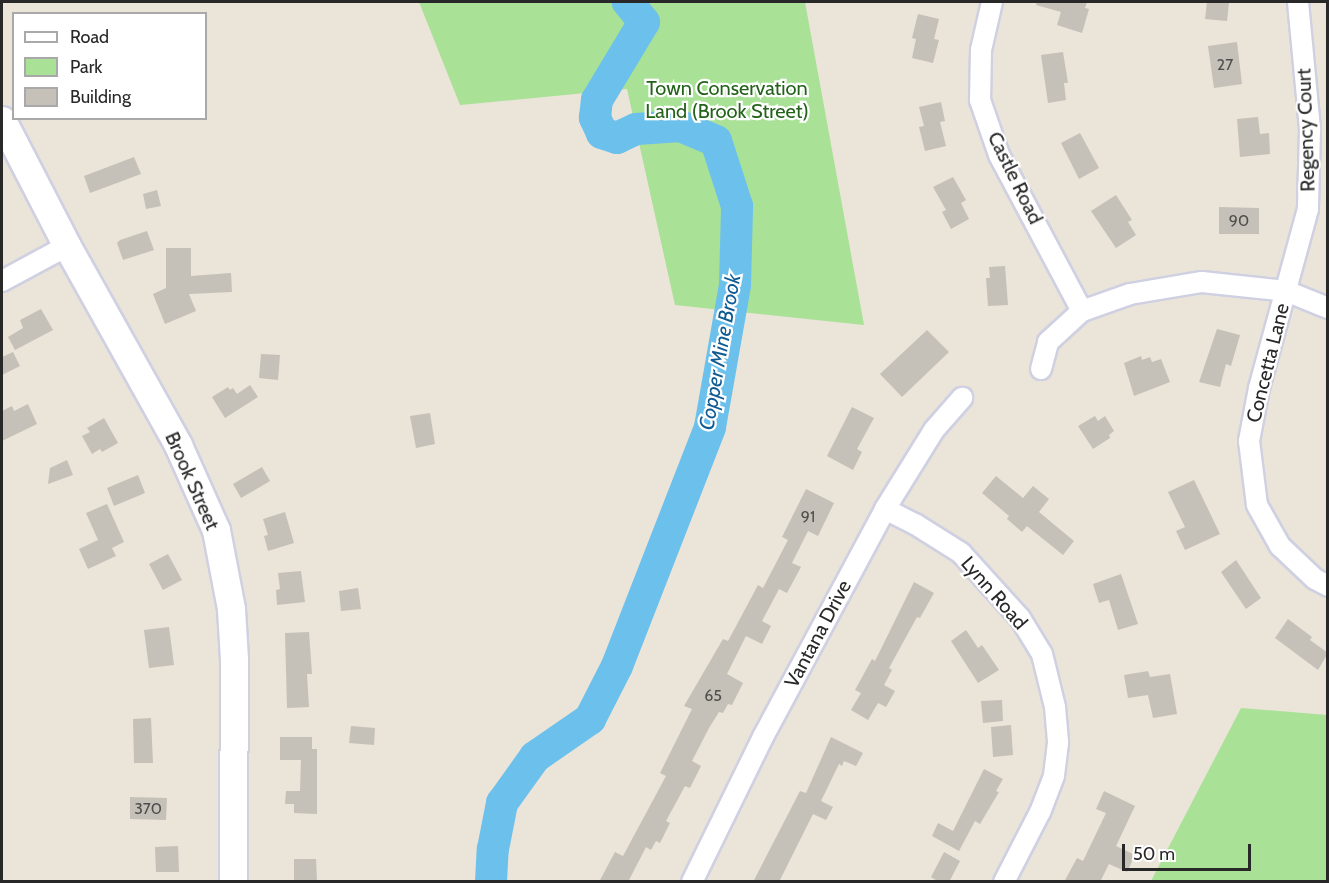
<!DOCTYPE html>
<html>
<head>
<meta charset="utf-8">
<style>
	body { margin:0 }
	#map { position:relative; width:1329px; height:883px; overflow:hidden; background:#eae4d9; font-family:Cabin,sans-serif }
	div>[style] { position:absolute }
	.green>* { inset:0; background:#a9e196 }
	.river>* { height:32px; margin:-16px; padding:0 16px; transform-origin:16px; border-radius:16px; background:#6cc0ec }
	.building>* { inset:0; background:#c5c1b9 }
	.roads { filter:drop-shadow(2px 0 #cfd0e1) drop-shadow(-2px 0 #cfd0e1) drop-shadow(0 2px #cfd0e1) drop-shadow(0 -2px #cfd0e1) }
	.street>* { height:20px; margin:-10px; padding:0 10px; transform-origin:10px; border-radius:10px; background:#fff }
	.secondary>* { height:27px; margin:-13.5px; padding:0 13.5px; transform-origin:13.5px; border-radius:13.5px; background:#fff }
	span { translate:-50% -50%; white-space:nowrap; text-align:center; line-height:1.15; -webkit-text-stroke:4.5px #fff; paint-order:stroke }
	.number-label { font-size:16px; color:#4f4e4c }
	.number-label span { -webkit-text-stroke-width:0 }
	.park-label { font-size:20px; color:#23621a }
	.street-label { font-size:20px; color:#282828 }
	.water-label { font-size:21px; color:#0f5b94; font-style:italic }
	.frame { position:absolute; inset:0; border:3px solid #282828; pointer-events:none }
	.legend { position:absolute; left:12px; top:12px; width:195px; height:108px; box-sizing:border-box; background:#fff; border:2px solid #a9a9a9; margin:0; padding:8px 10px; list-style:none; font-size:18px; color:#282828 }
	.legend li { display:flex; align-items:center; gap:12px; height:30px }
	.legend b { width:30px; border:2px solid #a9a9a9 }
	.scale { position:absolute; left:1122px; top:844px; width:129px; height:27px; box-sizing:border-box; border:3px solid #282828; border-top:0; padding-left:8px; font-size:18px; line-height:21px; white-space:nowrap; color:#282828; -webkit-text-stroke:4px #fff; paint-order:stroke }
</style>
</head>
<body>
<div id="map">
	<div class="green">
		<i style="clip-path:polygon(419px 2px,805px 2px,864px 325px,675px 305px,627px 89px,460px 105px)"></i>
		<i style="clip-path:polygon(1241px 708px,1327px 715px,1327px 881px,1151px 881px)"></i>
	</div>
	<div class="river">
		<i style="left:491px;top:882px;width:33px;rotate:-87deg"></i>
		<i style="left:493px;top:849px;width:47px;rotate:-78.9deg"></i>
		<i style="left:502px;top:803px;width:57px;rotate:-54.3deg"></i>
		<i style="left:535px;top:757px;width:67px;rotate:-34.6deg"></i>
		<i style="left:590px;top:719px;width:59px;rotate:-63deg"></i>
		<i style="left:617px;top:666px;width:256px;rotate:-68.7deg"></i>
		<i style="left:710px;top:427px;width:144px;rotate:-80deg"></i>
		<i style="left:735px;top:285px;width:79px;rotate:-88.5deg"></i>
		<i style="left:737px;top:206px;width:68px;rotate:-107.9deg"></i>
		<i style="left:716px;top:141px;width:38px;rotate:-157deg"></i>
		<i style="left:681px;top:126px;width:45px;rotate:176.2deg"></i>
		<i style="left:636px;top:129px;width:21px;rotate:155deg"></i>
		<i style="left:617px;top:138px;width:16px;rotate:-162deg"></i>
		<i style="left:602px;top:133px;width:17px;rotate:-115deg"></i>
		<i style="left:595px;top:118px;width:18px;rotate:-84deg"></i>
		<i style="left:597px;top:100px;width:91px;rotate:-58.9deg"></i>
		<i style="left:644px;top:22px;width:26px;rotate:-129deg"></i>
	</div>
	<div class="building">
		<i style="clip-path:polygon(1037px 2px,1087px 2px,1085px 8px,1089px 9px,1082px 33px,1057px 25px,1061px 12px,1036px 5px)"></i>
		<i style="clip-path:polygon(1207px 2px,1229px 2px,1227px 21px,1205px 19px)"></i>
		<i style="clip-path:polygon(918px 14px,939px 19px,934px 39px,939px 40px,933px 63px,912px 58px,916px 39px,912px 38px)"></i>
		<i style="clip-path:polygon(1237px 42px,1242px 84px,1214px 88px,1208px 46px)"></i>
		<i style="clip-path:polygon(1063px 52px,1068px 83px,1064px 83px,1066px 100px,1048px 103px,1041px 55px)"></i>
		<i style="clip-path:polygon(941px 102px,945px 121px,940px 122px,946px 146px,925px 151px,919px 127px,924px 126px,919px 107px)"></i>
		<i style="clip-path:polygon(1258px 117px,1260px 134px,1269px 133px,1270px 154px,1240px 157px,1237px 119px)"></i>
		<i style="clip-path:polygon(1080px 133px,1099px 168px,1079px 179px,1061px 143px)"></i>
		<i style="clip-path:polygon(134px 157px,141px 174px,90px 193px,84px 176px)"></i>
		<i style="clip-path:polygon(953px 177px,966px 200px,961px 203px,969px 219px,951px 229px,942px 212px,946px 210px,933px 187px)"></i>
		<i style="clip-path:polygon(157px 190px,161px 206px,146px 209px,143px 194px)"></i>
		<i style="clip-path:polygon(1116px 195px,1132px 220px,1128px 222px,1136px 235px,1116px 248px,1091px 211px)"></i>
		<i style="clip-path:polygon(1219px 207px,1259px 208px,1259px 234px,1219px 234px)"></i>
		<i style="clip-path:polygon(147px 231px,154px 250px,123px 260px,117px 243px,120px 240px)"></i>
		<i style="clip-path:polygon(166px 248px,191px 248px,191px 276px,231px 273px,232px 292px,189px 294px,196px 311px,165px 324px,153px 294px,166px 288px)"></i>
		<i style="clip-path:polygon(1005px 266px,1008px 305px,988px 306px,986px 278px,990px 278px,989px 267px)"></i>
		<i style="clip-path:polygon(41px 309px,53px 330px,15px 350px,8px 337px,23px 328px,20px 320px)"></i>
		<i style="clip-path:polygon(1217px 329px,1240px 335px,1231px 366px,1226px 364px,1220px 387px,1199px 382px)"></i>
		<i style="clip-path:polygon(927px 330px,949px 352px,902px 397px,880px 374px)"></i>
		<i style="clip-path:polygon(13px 352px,20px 366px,2px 375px,2px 357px)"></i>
		<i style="clip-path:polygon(261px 354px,280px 355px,278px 380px,259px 378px)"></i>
		<i style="clip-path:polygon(1141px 356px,1142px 360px,1150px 357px,1152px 362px,1161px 359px,1170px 382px,1134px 396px,1124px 363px)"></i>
		<i style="clip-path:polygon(250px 385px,258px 397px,225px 418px,212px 397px,228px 387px,230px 390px,233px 388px,237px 394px)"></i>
		<i style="clip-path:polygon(28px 404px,37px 424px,2px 441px,2px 411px,12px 406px,14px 411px)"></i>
		<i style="clip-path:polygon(852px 407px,874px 418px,857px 449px,862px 452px,853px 470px,827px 456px)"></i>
		<i style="clip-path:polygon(430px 413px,435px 444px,416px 448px,410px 416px)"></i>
		<i style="clip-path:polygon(1095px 416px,1098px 421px,1105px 416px,1114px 431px,1109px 435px,1110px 438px,1093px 449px,1078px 426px)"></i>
		<i style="clip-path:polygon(104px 418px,118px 443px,102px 452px,100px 449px,92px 454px,82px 436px,90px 432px,87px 428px)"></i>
		<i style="clip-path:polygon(67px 460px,73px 475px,48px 484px,50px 468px)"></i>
		<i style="clip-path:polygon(262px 467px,270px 481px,241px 498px,233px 484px)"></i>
		<i style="clip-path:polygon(138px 475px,145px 493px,114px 506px,107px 488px)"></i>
		<i style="clip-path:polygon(996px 476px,1023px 498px,1033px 486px,1049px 499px,1039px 512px,1074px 541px,1063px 555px,1027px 526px,1022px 532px,1007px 519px,1009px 516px,982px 493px)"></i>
		<i style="clip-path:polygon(1194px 480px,1220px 534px,1185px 550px,1176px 531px,1185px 527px,1168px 492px)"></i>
		<i style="clip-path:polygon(806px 489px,834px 503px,818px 536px,808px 531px,792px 563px,801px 567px,787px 593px,779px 589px,762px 621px,771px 626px,762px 644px,746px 636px,727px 674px,743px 683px,732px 705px,728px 704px,723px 713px,719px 712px,709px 728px,692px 761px,701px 766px,690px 788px,685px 786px,666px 821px,670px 823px,660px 843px,656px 841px,651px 850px,646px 847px,628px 882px,599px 882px,615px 852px,623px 856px,666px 776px,660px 773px,692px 709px,684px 706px,723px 639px,728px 641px,758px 585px,763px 588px,788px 540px,782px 537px)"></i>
		<i style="clip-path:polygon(107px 504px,124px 542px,112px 548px,116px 556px,88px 569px,79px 549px,98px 540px,86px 513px)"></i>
		<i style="clip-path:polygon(285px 512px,294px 543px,268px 551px,264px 536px,268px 535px,263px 519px)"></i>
		<i style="clip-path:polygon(168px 554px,182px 580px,163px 590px,149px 564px)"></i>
		<i style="clip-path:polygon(1236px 560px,1261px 598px,1246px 609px,1221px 572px)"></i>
		<i style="clip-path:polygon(301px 571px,305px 602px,277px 605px,276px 590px,280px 589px,278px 573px)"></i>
		<i style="clip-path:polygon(1121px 574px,1138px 624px,1118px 630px,1109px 600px,1099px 603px,1093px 584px)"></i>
		<i style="clip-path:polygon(914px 582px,934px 593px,920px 618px,917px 617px,889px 668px,892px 670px,884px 685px,895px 691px,886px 707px,878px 703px,868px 720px,851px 710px,861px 693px,855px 690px,872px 659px,875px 661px)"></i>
		<i style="clip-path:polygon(358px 588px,361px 609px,341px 611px,339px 591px)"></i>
		<i style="clip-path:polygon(1288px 619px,1312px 637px,1310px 640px,1328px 653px,1318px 670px,1275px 638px)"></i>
		<i style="clip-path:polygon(169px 627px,174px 665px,149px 668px,144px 630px)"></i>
		<i style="clip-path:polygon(966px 630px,978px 648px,982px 645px,999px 670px,978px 683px,951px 641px)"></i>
		<i style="clip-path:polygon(309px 632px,312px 674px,307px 674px,309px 707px,287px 708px,285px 633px)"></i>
		<i style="clip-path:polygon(1148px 671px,1150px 677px,1170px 674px,1177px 714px,1153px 718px,1148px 695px,1128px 698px,1124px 675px)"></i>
		<i style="clip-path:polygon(1002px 700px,1003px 721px,983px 723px,981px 701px)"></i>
		<i style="clip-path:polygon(151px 718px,153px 763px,134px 763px,133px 719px)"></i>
		<i style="clip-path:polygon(1011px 725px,1013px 755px,993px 757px,991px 727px)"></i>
		<i style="clip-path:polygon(351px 726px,375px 728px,374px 745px,349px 743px)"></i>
		<i style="clip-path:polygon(280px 737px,312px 737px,312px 749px,317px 749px,317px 814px,294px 813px,294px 804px,285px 804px,286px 791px,300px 791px,301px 760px,280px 760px)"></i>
		<i style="clip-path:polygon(831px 737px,863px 753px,856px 766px,844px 761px,842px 766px,839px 764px,821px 801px,833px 807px,826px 820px,813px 814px,779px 882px,753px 882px,800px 791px,806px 793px)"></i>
		<i style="clip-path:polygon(984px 769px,1003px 779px,996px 791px,999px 792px,980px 824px,975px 821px,959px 851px,932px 836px,938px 823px,953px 831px)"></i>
		<i style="clip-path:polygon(1104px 791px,1135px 806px,1116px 846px,1135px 855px,1127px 872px,1109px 864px,1100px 882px,1064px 882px,1077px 858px,1083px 861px,1106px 813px,1096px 809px)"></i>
		<i style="clip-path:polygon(130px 797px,167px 798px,166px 820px,130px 819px)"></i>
		<i style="clip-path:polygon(178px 846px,179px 872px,156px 872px,155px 847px)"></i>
		<i style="clip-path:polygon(944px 852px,960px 861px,949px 882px,939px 882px,931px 877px)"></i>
		<i style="clip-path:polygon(294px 859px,316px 859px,317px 882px,294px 882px)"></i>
	</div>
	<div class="roads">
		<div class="street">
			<i style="left:992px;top:2px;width:49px;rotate:102.9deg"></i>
			<i style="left:981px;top:50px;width:50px;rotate:91.1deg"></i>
			<i style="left:980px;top:100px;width:58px;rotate:70.9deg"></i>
			<i style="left:999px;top:155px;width:177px;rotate:62deg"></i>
			<i style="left:1298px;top:2px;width:129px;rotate:84.6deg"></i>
			<i style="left:1310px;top:130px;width:79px;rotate:91.5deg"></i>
			<i style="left:1308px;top:209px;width:186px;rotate:105.3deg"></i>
			<i style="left:1259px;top:388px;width:54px;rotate:100.7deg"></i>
			<i style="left:1249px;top:441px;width:64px;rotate:82.9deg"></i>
			<i style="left:1257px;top:505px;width:47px;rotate:60.7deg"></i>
			<i style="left:1280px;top:546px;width:48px;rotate:43.3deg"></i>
			<i style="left:1315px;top:579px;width:15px;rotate:28deg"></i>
			<i style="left:2px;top:281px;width:74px;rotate:-28.3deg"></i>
			<i style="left:1041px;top:369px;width:28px;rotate:-75deg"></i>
			<i style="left:1048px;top:342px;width:46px;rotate:-42.4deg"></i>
			<i style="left:1082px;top:311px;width:51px;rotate:-19.5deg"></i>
			<i style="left:1130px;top:294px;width:73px;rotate:-9.5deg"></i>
			<i style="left:1202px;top:282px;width:84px;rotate:6.1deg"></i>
			<i style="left:1286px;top:291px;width:45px;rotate:22deg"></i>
			<i style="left:885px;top:509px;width:34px;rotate:27deg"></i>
			<i style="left:915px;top:524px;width:54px;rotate:32.2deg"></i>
			<i style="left:961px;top:553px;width:88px;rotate:47.8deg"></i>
			<i style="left:1020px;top:618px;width:42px;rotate:58.6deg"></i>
			<i style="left:1042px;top:654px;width:55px;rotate:76.2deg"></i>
			<i style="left:1055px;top:707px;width:36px;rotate:85deg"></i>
			<i style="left:1058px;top:743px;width:33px;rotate:97deg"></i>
			<i style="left:1054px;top:776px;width:39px;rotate:111deg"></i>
			<i style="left:1040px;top:812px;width:79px;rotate:117.2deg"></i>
			<i style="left:692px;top:882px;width:161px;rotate:-63.9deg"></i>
			<i style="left:763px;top:737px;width:259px;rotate:-61.8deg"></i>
			<i style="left:885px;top:509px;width:93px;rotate:-58.2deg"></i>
			<i style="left:934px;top:430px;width:43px;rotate:-48.8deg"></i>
		</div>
		<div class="secondary">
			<i style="left:2px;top:120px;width:142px;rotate:62.7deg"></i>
			<i style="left:67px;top:246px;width:228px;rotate:60.8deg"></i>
			<i style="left:178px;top:445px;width:93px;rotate:65.9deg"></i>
			<i style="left:216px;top:530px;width:80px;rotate:79.2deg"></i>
			<i style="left:231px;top:609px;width:50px;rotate:86.6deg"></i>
			<i style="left:234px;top:659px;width:223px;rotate:90.3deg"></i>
		</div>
	</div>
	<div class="number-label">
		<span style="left:1225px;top:65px">27</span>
		<span style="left:1239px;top:221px">90</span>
		<span style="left:808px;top:517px">91</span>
		<span style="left:713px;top:696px">65</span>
		<span style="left:148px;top:809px">370</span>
	</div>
	<div class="park-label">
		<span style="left:727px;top:100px">Town Conservation<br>Land (Brook Street)</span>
	</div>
	<div class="street-label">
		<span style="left:1306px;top:130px;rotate:-92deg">Regency Court</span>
		<span style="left:1015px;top:178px;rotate:64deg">Castle Road</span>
		<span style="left:1268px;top:363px;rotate:-76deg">Concetta Lane</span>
		<span style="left:192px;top:481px;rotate:66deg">Brook Street</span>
		<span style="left:994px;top:593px;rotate:49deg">Lynn Road</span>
		<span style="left:818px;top:634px;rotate:-62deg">Vantana Drive</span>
	</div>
	<div class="water-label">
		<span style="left:720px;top:352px;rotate:-80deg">Copper Mine Brook</span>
	</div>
	<div class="frame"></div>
	<ul class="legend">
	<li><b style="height:8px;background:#fff"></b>Road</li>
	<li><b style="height:16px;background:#a9e196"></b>Park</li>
	<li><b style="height:16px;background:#c5c1b9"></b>Building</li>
	</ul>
	<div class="scale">50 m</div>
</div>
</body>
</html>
